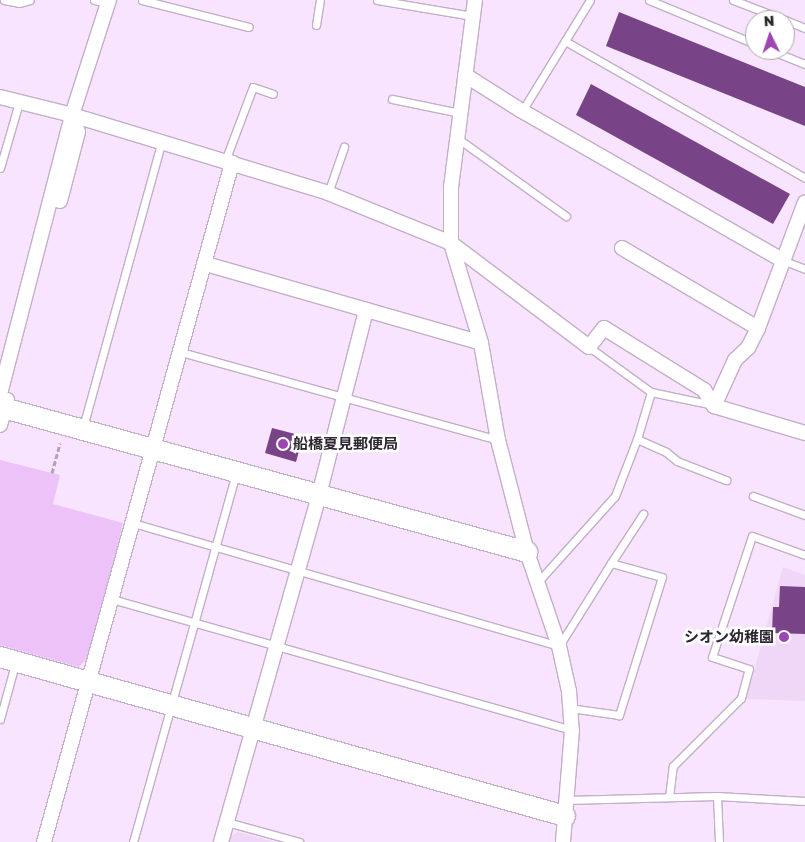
<!DOCTYPE html>
<html>
<head>
<meta charset="utf-8">
<style>
	body { margin:0 }
	#map { position:relative; width:805px; height:842px; overflow:hidden; background:#f8e4fe; font-family:"Golos Text","Noto Sans JP",sans-serif }
	div>[style] { position:absolute }
	.built>* { inset:0; background:#f0d7f7 }
	.green>* { inset:0; background:#ecc2f9 }
	.building>* { inset:0; background:#784487 }
	.path>* { height:3px; margin-top:-1.5px; transform-origin:0; background:repeating-linear-gradient(90deg,#b3a3b7 0 5px,transparent 0 7.5px) }
	.roads { filter:drop-shadow(1px 0 #c2afc8) drop-shadow(-1px 0 #c2afc8) drop-shadow(0 1px #c2afc8) drop-shadow(0 -1px #c2afc8) }
	.lane>* { height:7px; margin:-3.5px; padding:0 3.5px; transform-origin:3.5px; border-radius:3.5px; background:#fff }
	.street>* { height:14px; margin:-7px; padding:0 7px; transform-origin:7px; border-radius:7px; background:#fff }
	.secondary>* { height:20px; margin:-10px; padding:0 10px; transform-origin:10px; border-radius:10px; background:#fff }
	.dots>* { width:14px; height:14px; translate:-50% -50%; box-sizing:border-box; border:2px solid #fff; border-radius:50% }
	span { translate:-50% -50%; white-space:nowrap; text-align:center; line-height:1.15; -webkit-text-stroke:5px #fff; paint-order:stroke }
	.poi-label { font-size:15px; color:#2e2630; font-weight:700 }
	.left { translate:0 -50%; text-align:left }
	.right { translate:-100% -50%; text-align:right }
	.north { position:absolute; left:745px; top:10px; width:50px; height:50px; box-sizing:border-box; background:#fff; border:1px solid #aba8ac; border-radius:50%; rotate:356deg; font-size:14px; font-weight:700; line-height:20px; text-align:center; color:#2e2630 }
	.north::after { content:''; display:block; margin:auto; width:18px; height:22px; background:#9c46b4; clip-path:polygon(50% 0,100% 100%,50% 72%,0 100%) }
</style>
</head>
<body>
<div id="map">
	<div class="built">
		<i style="clip-path:polygon(783px 567px,805px 575px,805px 701px,746px 699px)"></i>
		<i style="clip-path:polygon(238px 832px,274px 842px,228px 842px,230px 836px)"></i>
	</div>
	<div class="green">
		<i style="clip-path:polygon(0 460px,60px 475px,53px 504px,123px 523px,91px 654px,79px 667px,0 645px)"></i>
	</div>
	<div class="building">
		<i style="clip-path:polygon(619px 12px,805px 87px,805px 126px,606px 46px)"></i>
		<i style="clip-path:polygon(591px 84px,790px 194px,773px 224px,576px 115px)"></i>
		<i style="clip-path:polygon(272px 428px,303px 436px,296px 462px,265px 453px)"></i>
		<i style="clip-path:polygon(780px 586px,805px 587px,805px 634px,772px 633px,773px 607px,779px 607px)"></i>
	</div>
	<div class="path">
		<i style="left:52px;top:473px;width:31px;rotate:-75deg"></i>
	</div>
	<div class="roads">
		<div class="lane">
			<i style="left:4px;top:0;width:15px;rotate:11deg"></i>
			<i style="left:19px;top:3px;width:11px;rotate:-15deg"></i>
			<i style="left:94px;top:0;width:15px;rotate:16deg"></i>
			<i style="left:142px;top:0;width:110px;rotate:14.2deg"></i>
			<i style="left:377px;top:0;width:97px;rotate:9.5deg"></i>
			<i style="left:649px;top:0;width:115px;rotate:22.5deg"></i>
			<i style="left:733px;top:0;width:56px;rotate:21deg"></i>
			<i style="left:785px;top:20px;width:22px;rotate:22deg"></i>
			<i style="left:316px;top:25px;width:25px;rotate:-81deg"></i>
			<i style="left:565px;top:41px;width:276px;rotate:29.7deg"></i>
			<i style="left:770px;top:50px;width:38px;rotate:22deg"></i>
			<i style="left:392px;top:99px;width:69px;rotate:11.6deg"></i>
			<i style="left:522px;top:111px;width:130px;rotate:-58.5deg"></i>
			<i style="left:457px;top:138px;width:134px;rotate:35.6deg"></i>
			<i style="left:225px;top:161px;width:79px;rotate:-69.3deg"></i>
			<i style="left:253px;top:87px;width:21px;rotate:19deg"></i>
			<i style="left:0;top:168px;width:69px;rotate:-73.9deg"></i>
			<i style="left:328px;top:193px;width:49px;rotate:-70.8deg"></i>
			<i style="left:782px;top:260px;width:25px;rotate:21deg"></i>
			<i style="left:589px;top:347px;width:77px;rotate:36deg"></i>
			<i style="left:651px;top:392px;width:63px;rotate:11.8deg"></i>
			<i style="left:181px;top:352px;width:329px;rotate:15.5deg"></i>
			<i style="left:83px;top:427px;width:297px;rotate:-74.6deg"></i>
			<i style="left:637px;top:439px;width:32px;rotate:24deg"></i>
			<i style="left:666px;top:452px;width:14px;rotate:39deg"></i>
			<i style="left:677px;top:461px;width:53px;rotate:21.2deg"></i>
			<i style="left:753px;top:496px;width:55px;rotate:20.1deg"></i>
			<i style="left:133px;top:523px;width:443px;rotate:16.1deg"></i>
			<i style="left:559px;top:646px;width:98px;rotate:-57.9deg"></i>
			<i style="left:611px;top:563px;width:53px;rotate:15.4deg"></i>
			<i style="left:662px;top:577px;width:145px;rotate:107.3deg"></i>
			<i style="left:619px;top:715px;width:49px;rotate:-171.9deg"></i>
			<i style="left:611px;top:563px;width:59px;rotate:-56.9deg"></i>
			<i style="left:536px;top:584px;width:118px;rotate:-48.1deg"></i>
			<i style="left:615px;top:496px;width:61px;rotate:-68.9deg"></i>
			<i style="left:637px;top:439px;width:49px;rotate:-73.4deg"></i>
			<i style="left:112px;top:599px;width:478px;rotate:15.9deg"></i>
			<i style="left:0;top:719px;width:57px;rotate:-74.7deg"></i>
			<i style="left:717px;top:796px;width:46px;rotate:87.5deg"></i>
			<i style="left:669px;top:797px;width:31px;rotate:-83deg"></i>
			<i style="left:673px;top:766px;width:96px;rotate:-45deg"></i>
			<i style="left:741px;top:698px;width:30px;rotate:-75deg"></i>
			<i style="left:749px;top:669px;width:39px;rotate:-162deg"></i>
			<i style="left:712px;top:657px;width:127px;rotate:-71.7deg"></i>
			<i style="left:752px;top:536px;width:56px;rotate:19.7deg"></i>
			<i style="left:567px;top:800px;width:150px;rotate:-1.5deg"></i>
			<i style="left:717px;top:796px;width:88px;rotate:3.3deg"></i>
			<i style="left:227px;top:822px;width:75px;rotate:15.5deg"></i>
			<i style="left:133px;top:842px;width:383px;rotate:-74.4deg"></i>
		</div>
		<div class="street">
			<i style="left:475px;top:0;width:189px;rotate:97.3deg"></i>
			<i style="left:451px;top:187px;width:56px;rotate:90deg"></i>
			<i style="left:451px;top:243px;width:104px;rotate:73.3deg"></i>
			<i style="left:481px;top:343px;width:98px;rotate:80.1deg"></i>
			<i style="left:498px;top:440px;width:116px;rotate:75.5deg"></i>
			<i style="left:527px;top:552px;width:99px;rotate:71.2deg"></i>
			<i style="left:559px;top:646px;width:46px;rotate:77.5deg"></i>
			<i style="left:569px;top:691px;width:39px;rotate:86deg"></i>
			<i style="left:572px;top:730px;width:112px;rotate:94.6deg"></i>
			<i style="left:465px;top:75px;width:67px;rotate:32.3deg"></i>
			<i style="left:522px;top:111px;width:300px;rotate:29.8deg"></i>
			<i style="left:0;top:97px;width:74px;rotate:14deg"></i>
			<i style="left:72px;top:115px;width:268px;rotate:16.9deg"></i>
			<i style="left:328px;top:193px;width:133px;rotate:22.1deg"></i>
			<i style="left:451px;top:243px;width:173px;rotate:37deg"></i>
			<i style="left:589px;top:347px;width:24px;rotate:-52deg"></i>
			<i style="left:604px;top:328px;width:118px;rotate:31.8deg"></i>
			<i style="left:704px;top:390px;width:19px;rotate:58deg"></i>
			<i style="left:714px;top:406px;width:95px;rotate:16.5deg"></i>
			<i style="left:60px;top:201px;width:71px;rotate:-75.4deg"></i>
			<i style="left:78px;top:132px;width:18px;rotate:-109deg"></i>
			<i style="left:622px;top:248px;width:158px;rotate:30.5deg"></i>
			<i style="left:206px;top:264px;width:286px;rotate:16deg"></i>
			<i style="left:0;top:394px;width:288px;rotate:-75.5deg"></i>
			<i style="left:72px;top:115px;width:121px;rotate:-72.2deg"></i>
			<i style="left:714px;top:406px;width:51px;rotate:-65.5deg"></i>
			<i style="left:735px;top:360px;width:18px;rotate:-43deg"></i>
			<i style="left:748px;top:348px;width:22px;rotate:-63deg"></i>
			<i style="left:758px;top:328px;width:134px;rotate:-69.5deg"></i>
			<i style="left:0;top:425px;width:26px;rotate:-74deg"></i>
			<i style="left:44px;top:842px;width:705px;rotate:-74.52deg"></i>
			<i style="left:221px;top:842px;width:361px;rotate:-74.2deg"></i>
			<i style="left:319px;top:495px;width:191px;rotate:-75.7deg"></i>
		</div>
		<div class="secondary">
			<i style="left:0;top:407px;width:547px;rotate:15.38deg"></i>
			<i style="left:0;top:657px;width:587px;rotate:15.72deg"></i>
		</div>
	</div>
	<div class="dots">
		<i style="left:283px;top:444px;background:#9c46b4"></i>
		<i style="left:784px;top:637px;background:#9c46b4"></i>
	</div>
	<div class="poi-label">
		<span class="left" style="left:293px;top:444px">船橋夏見郵便局</span>
		<span class="right" style="left:774px;top:637px">シオン幼稚園</span>
	</div>
	<div class="north">N</div>
</div>
</body>
</html>
